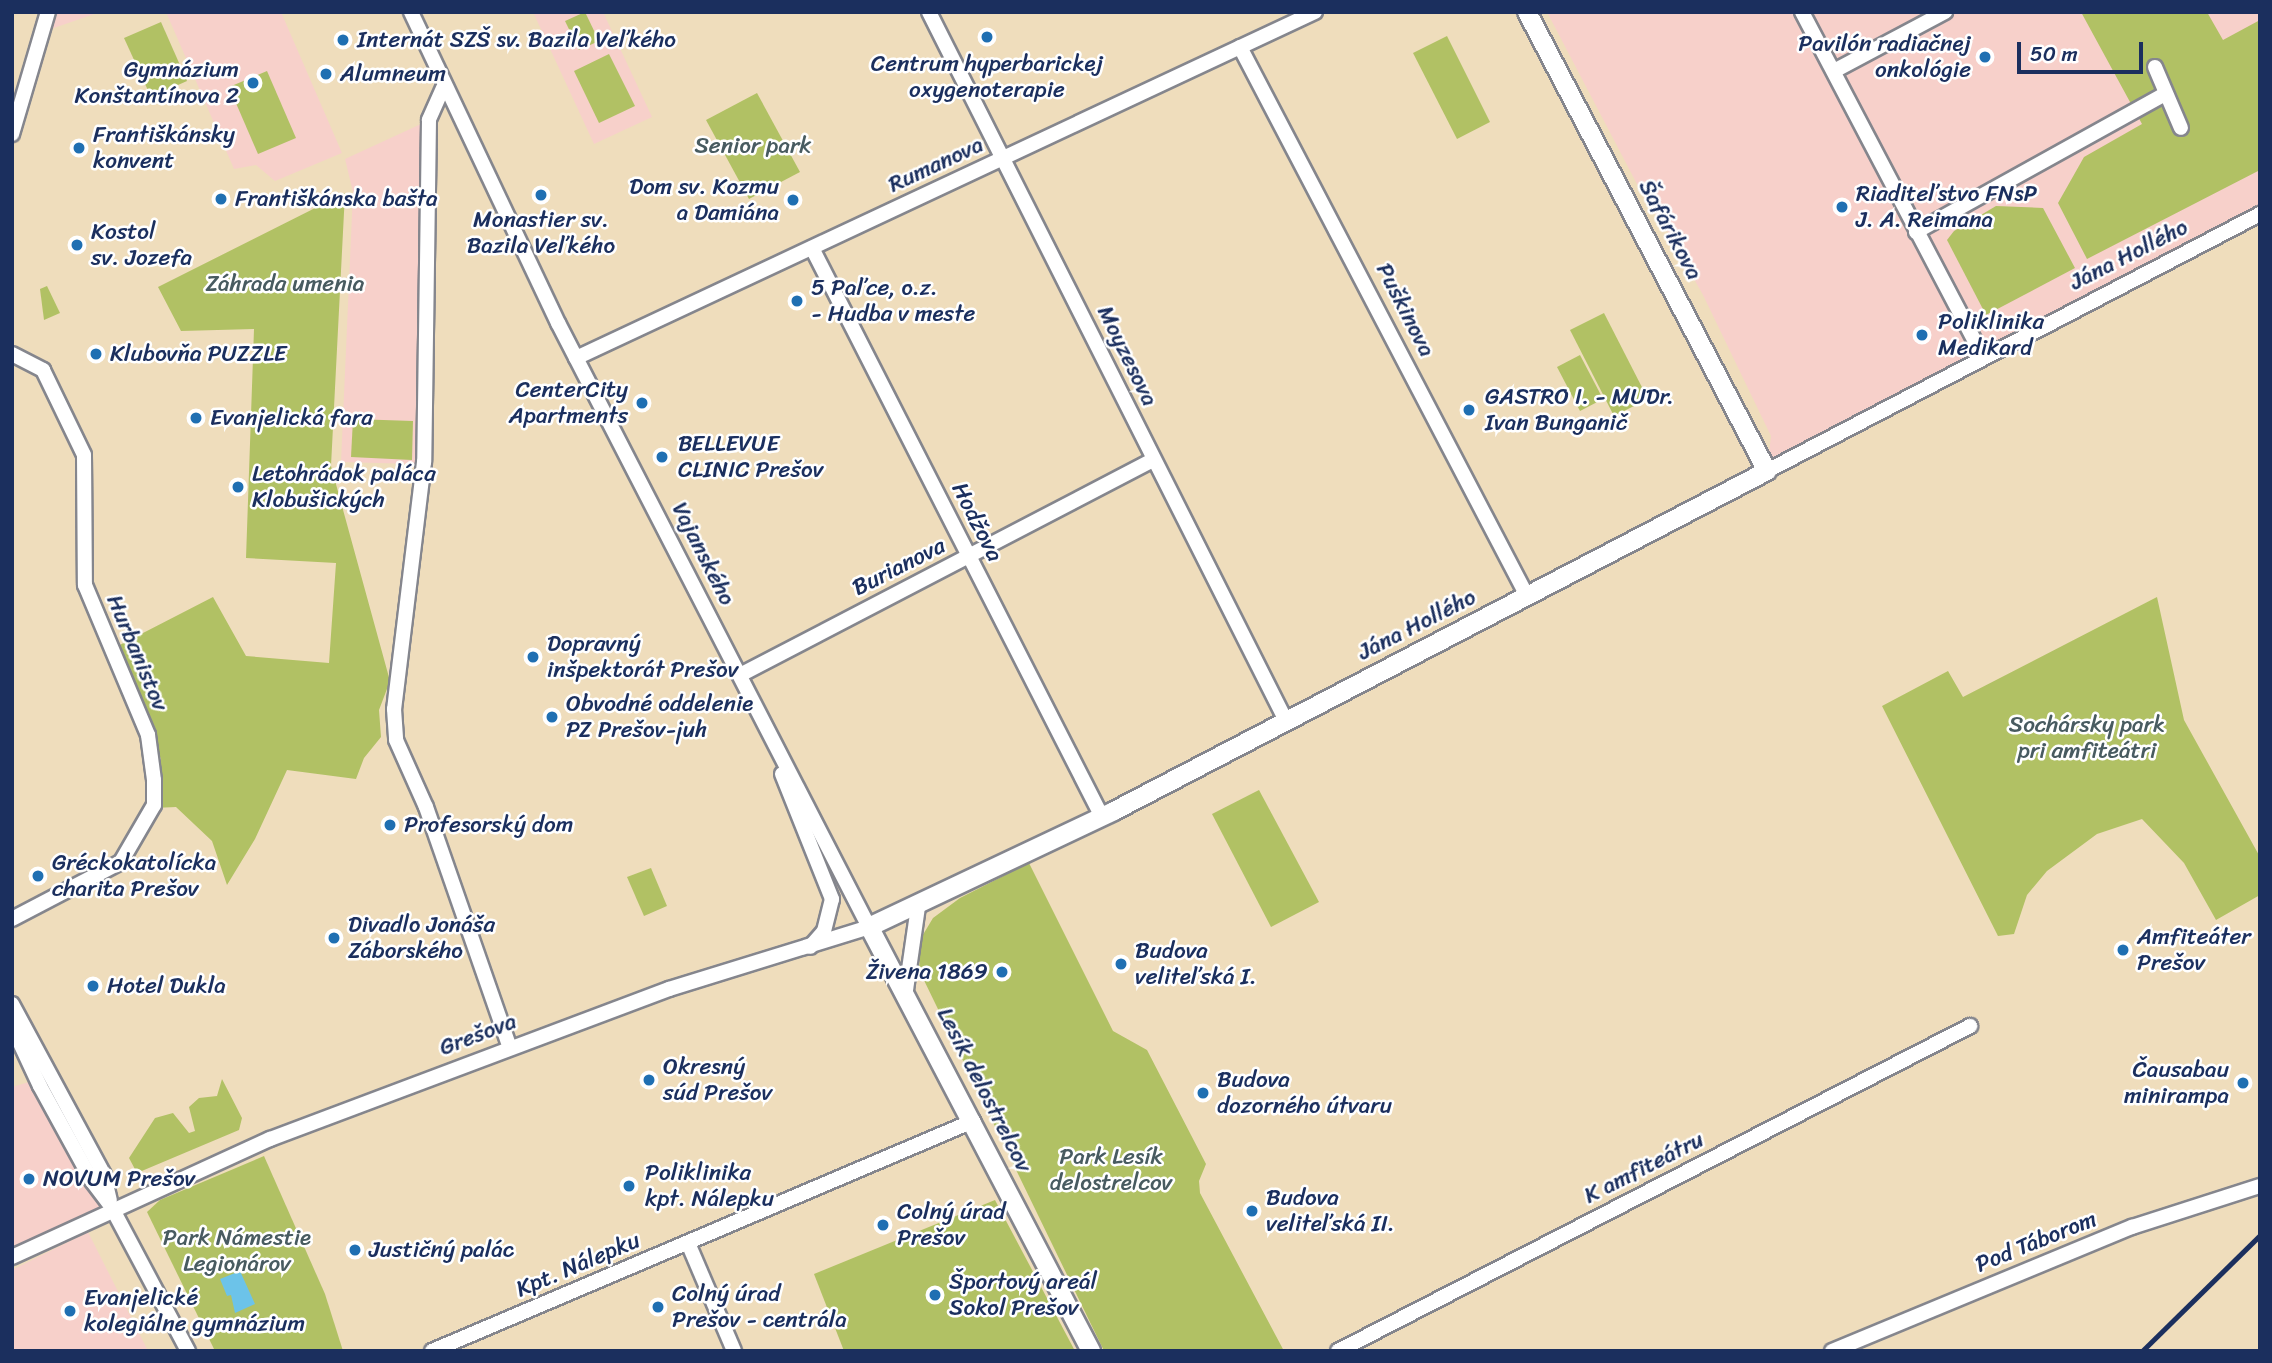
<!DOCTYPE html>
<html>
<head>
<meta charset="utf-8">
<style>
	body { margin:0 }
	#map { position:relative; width:2272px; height:1363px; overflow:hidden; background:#efddbc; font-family:Sriracha,sans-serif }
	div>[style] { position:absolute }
	.built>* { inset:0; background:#f7d0ca }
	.green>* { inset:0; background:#b1c164 }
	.water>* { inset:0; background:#6cc3e9 }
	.roads { filter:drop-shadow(2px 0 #85868d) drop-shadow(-2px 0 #85868d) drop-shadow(0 2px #85868d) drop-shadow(0 -2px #85868d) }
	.minor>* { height:14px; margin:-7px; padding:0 7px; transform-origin:7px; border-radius:7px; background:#fff }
	.tertiary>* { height:18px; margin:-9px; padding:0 9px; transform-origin:9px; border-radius:9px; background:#fff }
	.rail>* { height:5px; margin:-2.5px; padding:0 2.5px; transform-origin:2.5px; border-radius:2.5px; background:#1b2f5e }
	.dots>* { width:19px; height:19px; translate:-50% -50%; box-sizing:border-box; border:4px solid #fff; border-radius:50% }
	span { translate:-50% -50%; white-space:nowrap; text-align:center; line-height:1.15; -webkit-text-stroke:5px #fff; paint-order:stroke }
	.poi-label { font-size:23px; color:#1b2f5e }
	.left { translate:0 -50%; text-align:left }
	.right { translate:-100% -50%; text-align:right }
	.park-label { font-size:23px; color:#485b60 }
	.street-label { font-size:23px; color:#1b2f5e }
	.frame { position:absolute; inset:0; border:14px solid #1b2f5e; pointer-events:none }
	.scale { position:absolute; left:2017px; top:42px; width:126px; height:32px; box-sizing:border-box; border:4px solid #1b2f5e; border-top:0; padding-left:9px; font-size:21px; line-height:24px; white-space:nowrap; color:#1b2f5e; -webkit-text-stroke:5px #fff; paint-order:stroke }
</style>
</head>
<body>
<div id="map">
	<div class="built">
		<i style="clip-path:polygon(55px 12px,100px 12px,51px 29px)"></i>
		<i style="clip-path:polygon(166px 12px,281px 12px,342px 153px,275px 181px,256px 165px,234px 169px)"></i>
		<i style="clip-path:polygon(533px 12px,603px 12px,652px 117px,594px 144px)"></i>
		<i style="clip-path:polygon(1547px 12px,2260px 12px,2260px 228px,2253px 218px,1767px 471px,1771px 436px,1703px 295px,1660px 218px,1649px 207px)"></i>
		<i style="clip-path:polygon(421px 124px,415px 464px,341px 462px,353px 192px,345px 159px)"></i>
		<i style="clip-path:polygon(39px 1079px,108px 1210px,12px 1257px,12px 1087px)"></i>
		<i style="clip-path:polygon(88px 1232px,148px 1351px,12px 1351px,12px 1270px)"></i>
	</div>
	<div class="green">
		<i style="clip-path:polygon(585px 12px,599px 41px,579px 50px,565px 21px)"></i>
		<i style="clip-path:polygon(2081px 12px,2207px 12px,2223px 40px,2260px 20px,2260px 170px,2087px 259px,2058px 203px,2084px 157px,2142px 124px)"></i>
		<i style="clip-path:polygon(161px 22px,187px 81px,151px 97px,124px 38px)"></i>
		<i style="clip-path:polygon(1447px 36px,1490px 122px,1457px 139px,1413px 53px)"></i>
		<i style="clip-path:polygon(609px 54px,635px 106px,599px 123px,574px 71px)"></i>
		<i style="clip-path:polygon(267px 71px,296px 138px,258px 154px,229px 87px)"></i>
		<i style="clip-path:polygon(757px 93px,800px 172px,749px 199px,706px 120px)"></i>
		<i style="clip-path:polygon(345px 193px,331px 466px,390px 681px,379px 710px,381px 737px,364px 758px,356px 779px,287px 770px,255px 839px,227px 885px,212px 841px,176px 807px,154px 808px,161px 759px,110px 650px,213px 597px,246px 656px,329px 663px,336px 563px,246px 558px,254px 329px,181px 331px,158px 287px)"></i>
		<i style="clip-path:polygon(1996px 206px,2043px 208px,2075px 268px,1986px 315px,1947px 240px,1954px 231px)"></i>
		<i style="clip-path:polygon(47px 286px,60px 313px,44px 320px,40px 289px)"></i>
		<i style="clip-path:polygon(1604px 313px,1648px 399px,1614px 416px,1570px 330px)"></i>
		<i style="clip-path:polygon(1580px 355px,1603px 399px,1580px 411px,1557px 367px)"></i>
		<i style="clip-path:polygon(353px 419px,413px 421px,412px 460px,351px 457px)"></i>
		<i style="clip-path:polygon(2157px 597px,2184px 720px,2260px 857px,2260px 895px,2216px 920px,2184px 863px,2142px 819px,2097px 834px,2047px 871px,2027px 895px,2014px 934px,1998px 936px,1882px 706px,1948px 671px,1963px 697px)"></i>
		<i style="clip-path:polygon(1259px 790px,1319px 902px,1271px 927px,1212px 814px)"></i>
		<i style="clip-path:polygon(1029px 863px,1113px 1031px,1147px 1050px,1206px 1164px,1199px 1181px,1200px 1193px,1284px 1351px,1104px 1351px,919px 970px,921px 938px,933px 918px,960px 898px)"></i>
		<i style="clip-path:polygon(651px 868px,667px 906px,644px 916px,627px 877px)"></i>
		<i style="clip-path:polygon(222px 1079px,242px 1118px,239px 1130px,137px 1173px,129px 1158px,155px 1118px,173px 1113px,189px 1133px,195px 1131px,189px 1107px,199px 1098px,217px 1096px)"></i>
		<i style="clip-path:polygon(264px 1156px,325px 1294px,343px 1351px,215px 1351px,147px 1212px,160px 1200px)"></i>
		<i style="clip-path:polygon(995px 1200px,1075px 1351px,844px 1351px,814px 1274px)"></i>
	</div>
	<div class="water">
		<i style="clip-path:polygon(240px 1271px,255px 1304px,235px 1313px,231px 1295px,227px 1296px,220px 1279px)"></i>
	</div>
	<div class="roads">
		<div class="minor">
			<i style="left:929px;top:12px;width:794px;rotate:63.27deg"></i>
			<i style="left:1802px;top:12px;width:390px;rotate:62.3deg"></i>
			<i style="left:1240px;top:47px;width:619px;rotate:62.4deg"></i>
			<i style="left:2155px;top:67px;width:66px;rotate:66.9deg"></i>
			<i style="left:1834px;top:71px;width:126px;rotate:-28deg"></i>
			<i style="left:443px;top:88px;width:35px;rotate:114deg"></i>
			<i style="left:429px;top:120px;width:342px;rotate:90.8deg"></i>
			<i style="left:424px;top:462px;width:249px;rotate:96.9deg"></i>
			<i style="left:394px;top:709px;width:31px;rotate:86deg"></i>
			<i style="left:396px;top:740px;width:73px;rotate:65.9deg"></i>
			<i style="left:426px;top:807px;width:255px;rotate:70.8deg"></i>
			<i style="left:12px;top:134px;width:127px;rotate:-73.6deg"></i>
			<i style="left:1916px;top:232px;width:285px;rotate:-29deg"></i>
			<i style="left:812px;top:248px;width:639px;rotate:62.99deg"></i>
			<i style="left:12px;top:354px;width:35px;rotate:27deg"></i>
			<i style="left:43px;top:370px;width:94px;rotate:64.2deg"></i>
			<i style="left:84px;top:455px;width:130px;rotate:89.6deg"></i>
			<i style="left:85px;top:585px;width:163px;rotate:67.2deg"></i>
			<i style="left:148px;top:735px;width:45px;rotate:82.4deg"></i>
			<i style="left:154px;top:780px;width:25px;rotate:90deg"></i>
			<i style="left:154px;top:805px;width:66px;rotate:120.1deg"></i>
			<i style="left:121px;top:862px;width:123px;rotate:152.4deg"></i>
			<i style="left:576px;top:358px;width:816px;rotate:-25.09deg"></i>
			<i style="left:1767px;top:471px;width:556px;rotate:-27.53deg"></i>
			<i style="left:740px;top:675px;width:466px;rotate:-27.5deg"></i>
			<i style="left:782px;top:774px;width:135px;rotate:68.2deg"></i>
			<i style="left:832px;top:899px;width:33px;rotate:104deg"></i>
			<i style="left:824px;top:931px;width:21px;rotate:131deg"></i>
			<i style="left:906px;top:990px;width:84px;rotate:-81.8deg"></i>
			<i style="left:12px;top:1004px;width:194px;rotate:61.7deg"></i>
			<i style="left:104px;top:1175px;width:26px;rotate:77deg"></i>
			<i style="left:12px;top:1026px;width:66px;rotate:65deg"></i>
			<i style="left:40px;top:1086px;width:108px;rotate:61.3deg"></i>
			<i style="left:92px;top:1181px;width:34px;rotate:53deg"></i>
			<i style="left:112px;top:1208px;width:162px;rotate:62deg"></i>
			<i style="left:688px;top:1243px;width:117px;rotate:66.9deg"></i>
			<i style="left:12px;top:1257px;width:284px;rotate:-24.6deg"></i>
			<i style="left:270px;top:1139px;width:426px;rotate:-20.6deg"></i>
			<i style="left:669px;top:989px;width:209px;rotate:-17.2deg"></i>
			<i style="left:869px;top:927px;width:679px;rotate:-117.24deg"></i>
			<i style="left:558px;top:323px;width:344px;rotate:-115.3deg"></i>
			<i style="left:432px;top:1351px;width:588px;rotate:-23.03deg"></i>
			<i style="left:1338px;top:1351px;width:711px;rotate:-27.21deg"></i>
			<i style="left:1832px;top:1351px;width:325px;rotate:-22.5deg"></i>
			<i style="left:2132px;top:1227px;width:134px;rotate:-17.8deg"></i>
		</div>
		<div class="tertiary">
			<i style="left:1091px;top:1351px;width:479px;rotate:-117.6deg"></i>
			<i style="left:869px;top:927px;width:271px;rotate:-25.3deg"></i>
			<i style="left:1114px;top:811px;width:736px;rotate:-27.5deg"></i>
			<i style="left:1767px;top:471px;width:518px;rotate:-117.6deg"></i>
		</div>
	</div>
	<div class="rail">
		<i style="left:2142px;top:1351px;width:165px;rotate:-44.5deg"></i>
	</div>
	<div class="dots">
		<i style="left:987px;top:37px;background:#1f6fb2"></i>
		<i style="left:343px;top:40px;background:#1f6fb2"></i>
		<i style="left:1985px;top:57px;background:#1f6fb2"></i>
		<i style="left:326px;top:74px;background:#1f6fb2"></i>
		<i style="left:253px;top:83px;background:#1f6fb2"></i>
		<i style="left:79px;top:148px;background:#1f6fb2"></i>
		<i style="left:541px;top:195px;background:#1f6fb2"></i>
		<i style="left:221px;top:199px;background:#1f6fb2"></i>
		<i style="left:793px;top:200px;background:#1f6fb2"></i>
		<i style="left:1842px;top:207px;background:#1f6fb2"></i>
		<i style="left:77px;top:245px;background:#1f6fb2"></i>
		<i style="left:797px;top:301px;background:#1f6fb2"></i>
		<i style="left:1922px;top:335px;background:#1f6fb2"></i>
		<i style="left:96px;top:354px;background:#1f6fb2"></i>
		<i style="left:642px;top:403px;background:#1f6fb2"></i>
		<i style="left:1469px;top:410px;background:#1f6fb2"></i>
		<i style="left:196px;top:418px;background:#1f6fb2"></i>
		<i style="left:662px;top:457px;background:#1f6fb2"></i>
		<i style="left:238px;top:487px;background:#1f6fb2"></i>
		<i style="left:533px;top:657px;background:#1f6fb2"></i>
		<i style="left:552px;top:717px;background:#1f6fb2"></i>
		<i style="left:390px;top:825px;background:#1f6fb2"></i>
		<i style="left:38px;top:876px;background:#1f6fb2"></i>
		<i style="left:334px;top:938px;background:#1f6fb2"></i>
		<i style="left:2123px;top:950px;background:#1f6fb2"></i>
		<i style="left:1121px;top:964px;background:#1f6fb2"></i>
		<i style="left:1002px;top:972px;background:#1f6fb2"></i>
		<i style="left:93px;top:986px;background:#1f6fb2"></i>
		<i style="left:649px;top:1080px;background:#1f6fb2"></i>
		<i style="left:2243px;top:1083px;background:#1f6fb2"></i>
		<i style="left:1203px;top:1093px;background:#1f6fb2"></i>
		<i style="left:29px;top:1179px;background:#1f6fb2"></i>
		<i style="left:629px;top:1186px;background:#1f6fb2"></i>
		<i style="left:1252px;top:1211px;background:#1f6fb2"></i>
		<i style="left:883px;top:1225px;background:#1f6fb2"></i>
		<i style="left:355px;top:1250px;background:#1f6fb2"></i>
		<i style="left:935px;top:1295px;background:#1f6fb2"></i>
		<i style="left:658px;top:1307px;background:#1f6fb2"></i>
		<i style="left:70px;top:1311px;background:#1f6fb2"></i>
	</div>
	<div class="poi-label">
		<span class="left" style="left:357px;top:40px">Internát SZŠ sv. Bazila Veľkého</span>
		<span class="right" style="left:1971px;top:57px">Pavilón radiačnej<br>onkológie</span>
		<span style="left:987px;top:77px">Centrum hyperbarickej<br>oxygenoterapie</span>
		<span class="right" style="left:239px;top:83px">Gymnázium<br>Konštantínova 2</span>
		<span class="left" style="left:340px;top:74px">Alumneum</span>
		<span class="left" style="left:93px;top:148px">Františkánsky<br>konvent</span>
		<span class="right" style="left:779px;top:200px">Dom sv. Kozmu<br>a Damiána</span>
		<span class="left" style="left:1856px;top:207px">Riaditeľstvo FNsP<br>J. A. Reimana</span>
		<span class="left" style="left:235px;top:199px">Františkánska bašta</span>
		<span style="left:541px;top:233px">Monastier sv.<br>Bazila Veľkého</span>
		<span class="left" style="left:91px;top:245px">Kostol<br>sv. Jozefa</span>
		<span class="left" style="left:811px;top:301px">5 Paľce, o.z.<br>- Hudba v meste</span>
		<span class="left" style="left:1938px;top:335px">Poliklinika<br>Medikard</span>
		<span class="left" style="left:110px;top:354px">Klubovňa PUZZLE</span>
		<span class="right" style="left:628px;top:403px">CenterCity<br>Apartments</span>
		<span class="left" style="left:1485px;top:410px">GASTRO I. - MUDr.<br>Ivan Bunganič</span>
		<span class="left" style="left:210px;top:418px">Evanjelická fara</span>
		<span class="left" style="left:678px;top:457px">BELLEVUE<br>CLINIC Prešov</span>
		<span class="left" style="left:252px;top:487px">Letohrádok paláca<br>Klobušických</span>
		<span class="left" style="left:547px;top:657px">Dopravný<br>inšpektorát Prešov</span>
		<span class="left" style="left:566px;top:717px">Obvodné oddelenie<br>PZ Prešov-juh</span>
		<span class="left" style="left:404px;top:825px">Profesorský dom</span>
		<span class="left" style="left:52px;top:876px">Gréckokatolícka<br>charita Prešov</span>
		<span class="left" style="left:348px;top:938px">Divadlo Jonáša<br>Záborského</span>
		<span class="left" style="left:2137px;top:950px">Amfiteáter<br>Prešov</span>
		<span class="left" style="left:1135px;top:964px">Budova<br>veliteľská I.</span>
		<span class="right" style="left:988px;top:972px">Živena 1869</span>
		<span class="left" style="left:107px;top:986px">Hotel Dukla</span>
		<span class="left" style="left:663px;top:1080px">Okresný<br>súd Prešov</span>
		<span class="right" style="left:2229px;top:1083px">Čausabau<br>minirampa</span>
		<span class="left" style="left:1217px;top:1093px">Budova<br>dozorného útvaru</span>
		<span class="left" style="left:645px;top:1186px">Poliklinika<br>kpt. Nálepku</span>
		<span class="left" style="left:43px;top:1179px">NOVUM Prešov</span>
		<span class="left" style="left:1266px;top:1211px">Budova<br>veliteľská II.</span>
		<span class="left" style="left:897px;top:1225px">Colný úrad<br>Prešov</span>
		<span class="left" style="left:369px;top:1250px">Justičný palác</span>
		<span class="left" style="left:949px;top:1295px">Športový areál<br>Sokol Prešov</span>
		<span class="left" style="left:672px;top:1307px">Colný úrad<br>Prešov - centrála</span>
		<span class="left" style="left:84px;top:1311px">Evanjelické<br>kolegiálne gymnázium</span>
	</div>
	<div class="park-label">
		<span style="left:753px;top:146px">Senior park</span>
		<span style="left:285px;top:284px">Záhrada umenia</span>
		<span style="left:2087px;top:738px">Sochársky park<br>pri amfiteátri</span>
		<span style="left:1111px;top:1170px">Park Lesík<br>delostrelcov</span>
		<span style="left:237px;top:1251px">Park Námestie<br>Legionárov</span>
	</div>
	<div class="street-label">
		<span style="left:936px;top:165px;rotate:-25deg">Rumanova</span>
		<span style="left:1670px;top:230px;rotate:62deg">Šafárikova</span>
		<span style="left:2129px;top:255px;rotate:-27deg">Jána Hollého</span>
		<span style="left:1405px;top:310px;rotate:63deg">Puškinova</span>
		<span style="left:1127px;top:356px;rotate:64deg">Moyzesova</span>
		<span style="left:977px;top:522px;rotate:63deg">Hodžova</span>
		<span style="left:703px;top:554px;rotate:63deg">Vajanského</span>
		<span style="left:899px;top:567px;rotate:-27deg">Burianova</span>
		<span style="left:1417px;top:625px;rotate:-27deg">Jána Hollého</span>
		<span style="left:137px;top:653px;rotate:67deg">Hurbanistov</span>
		<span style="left:478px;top:1035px;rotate:-21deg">Grešova</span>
		<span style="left:984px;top:1090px;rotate:63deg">Lesík delostrelcov</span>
		<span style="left:1644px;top:1168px;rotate:-27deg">K amfiteátru</span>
		<span style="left:2036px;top:1242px;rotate:-22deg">Pod Táborom</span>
		<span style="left:578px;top:1265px;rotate:-23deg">Kpt. Nálepku</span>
	</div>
	<div class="frame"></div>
	<div class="scale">50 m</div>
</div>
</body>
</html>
